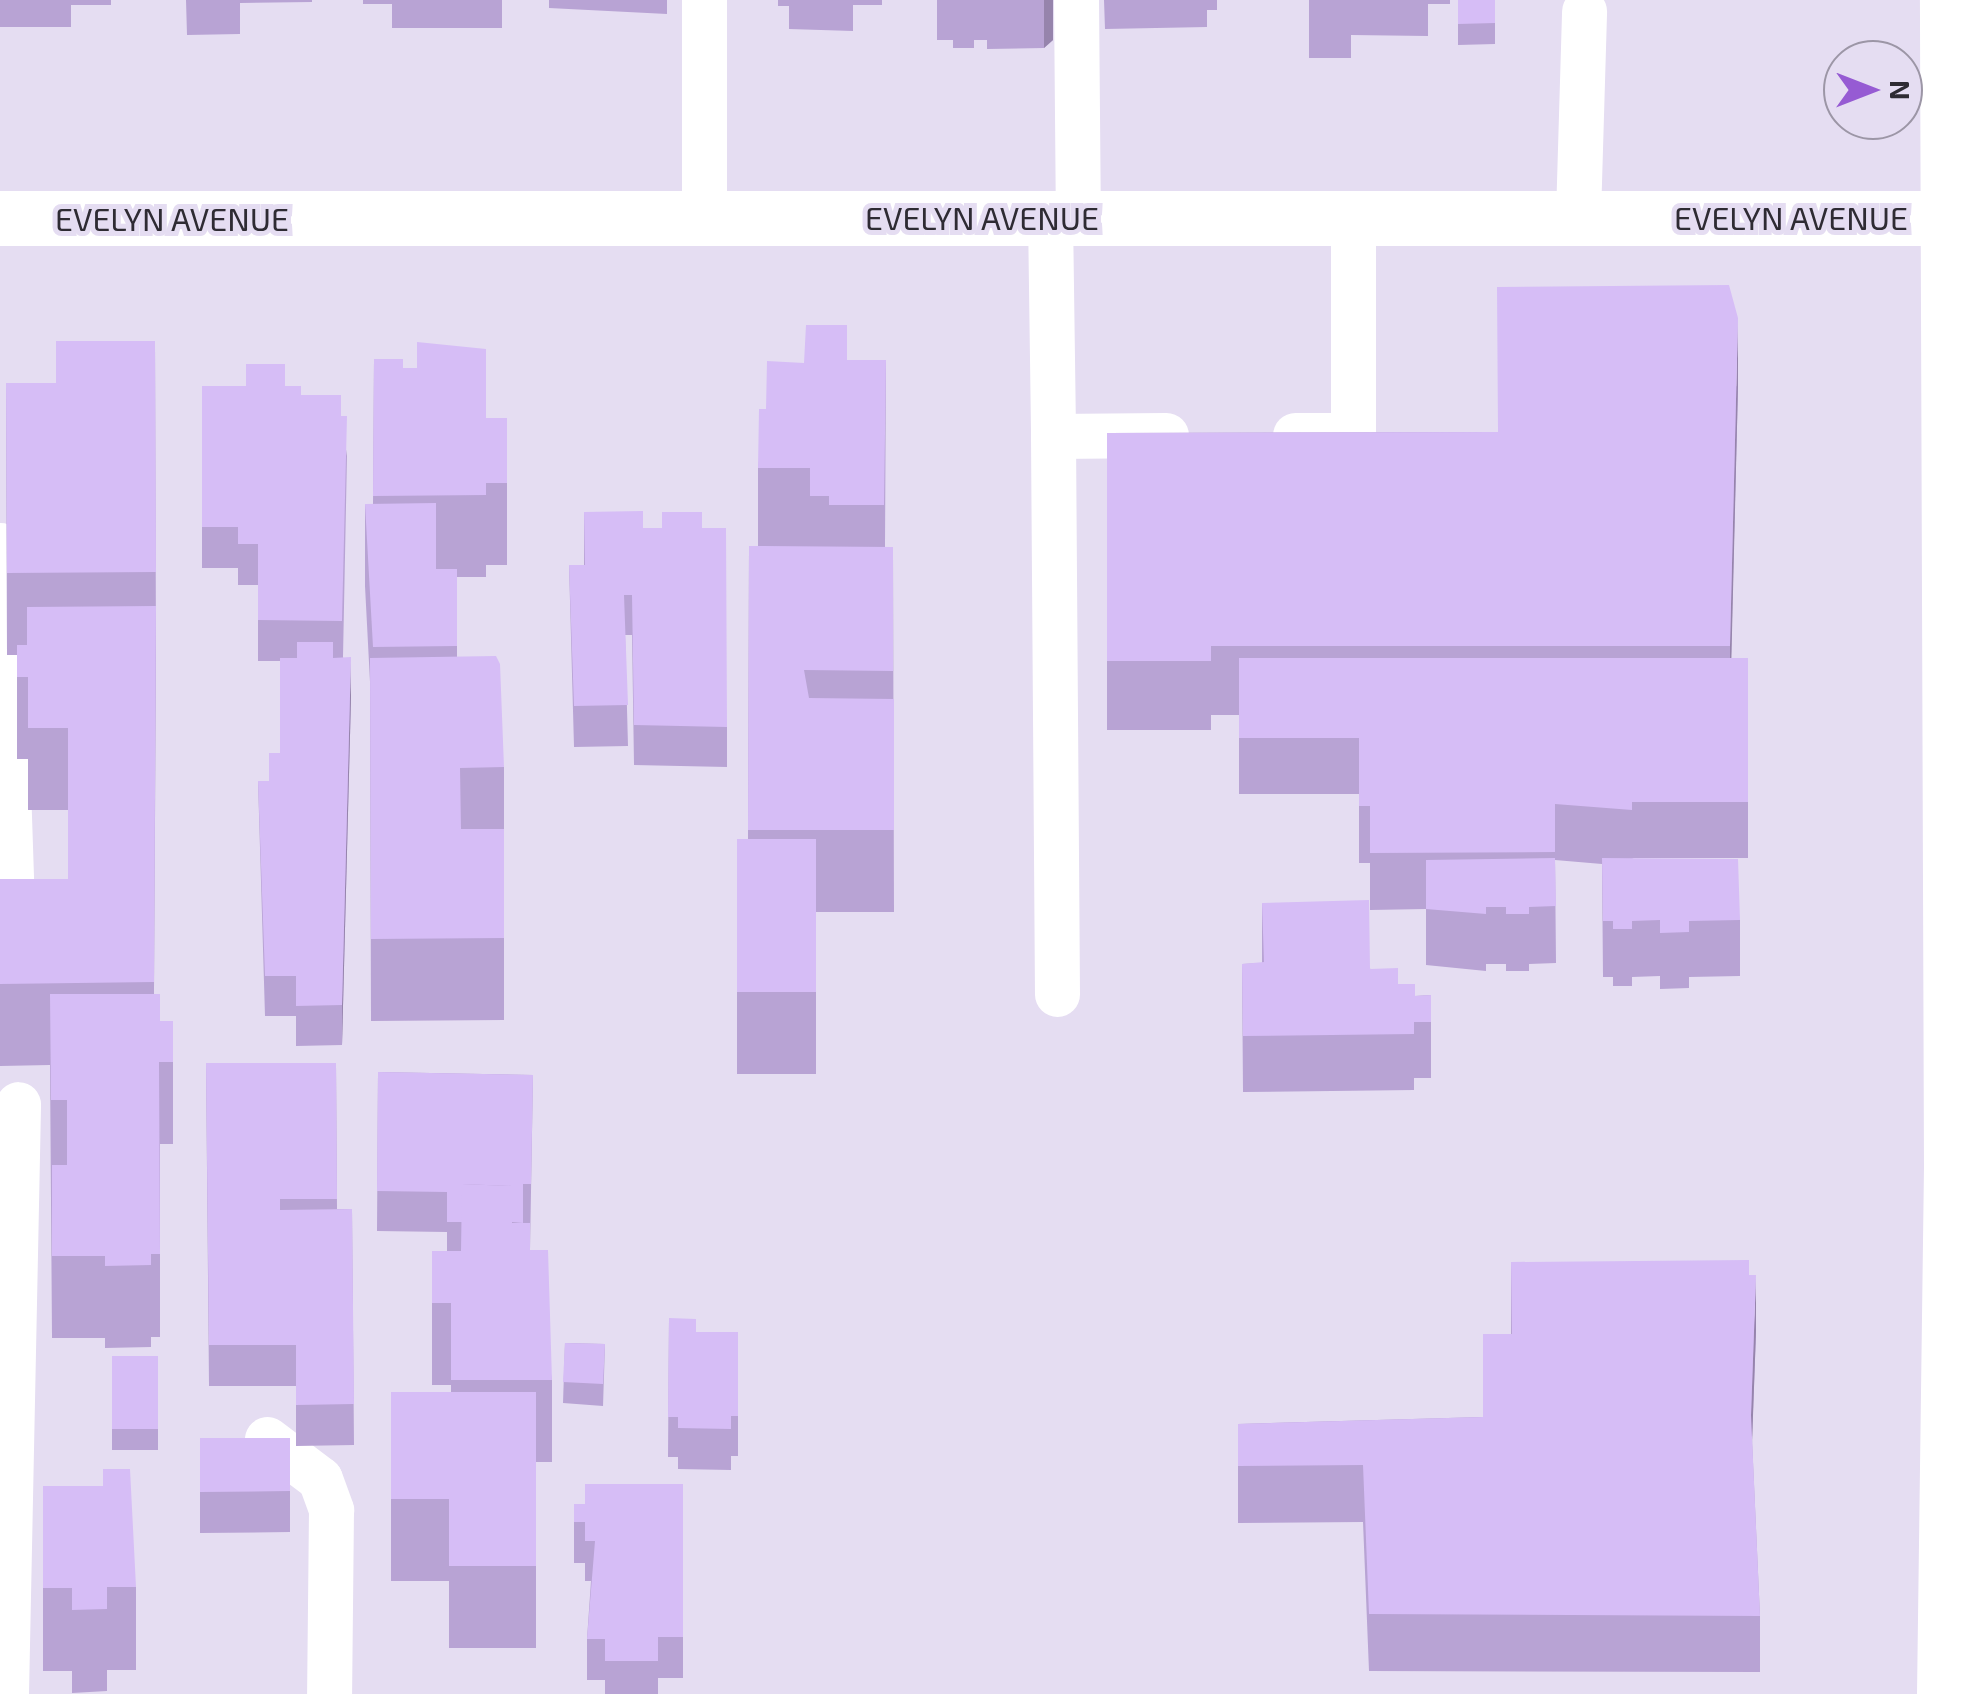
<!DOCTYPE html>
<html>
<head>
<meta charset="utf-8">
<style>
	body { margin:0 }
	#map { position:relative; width:1963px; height:1694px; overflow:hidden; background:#e5ddf2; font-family:"Exo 2",sans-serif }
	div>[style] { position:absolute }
	.lane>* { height:45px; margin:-22.5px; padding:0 22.5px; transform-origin:22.5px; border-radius:22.5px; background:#fff }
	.street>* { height:55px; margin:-27.5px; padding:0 27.5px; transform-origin:27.5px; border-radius:27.5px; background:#fff }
	.primary>* { height:55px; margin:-27.5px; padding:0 27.5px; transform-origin:27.5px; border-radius:27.5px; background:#fff }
	.wall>* { inset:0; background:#b8a3d4 }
	.shaded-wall>* { inset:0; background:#9684ac }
	.building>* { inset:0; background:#d6bdf6 }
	span { translate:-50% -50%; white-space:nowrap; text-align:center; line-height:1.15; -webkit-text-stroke:10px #e5ddf2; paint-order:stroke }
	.street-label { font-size:32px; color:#2e2b33 }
	.north { position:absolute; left:1823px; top:40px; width:100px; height:100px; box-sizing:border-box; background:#e5ddf2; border:2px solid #9c96a6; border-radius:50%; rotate:90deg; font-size:28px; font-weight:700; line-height:40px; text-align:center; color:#2e2b33 }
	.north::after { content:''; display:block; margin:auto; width:35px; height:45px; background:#965bd3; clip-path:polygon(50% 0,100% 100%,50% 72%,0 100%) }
</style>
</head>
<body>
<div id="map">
	<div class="lane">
		<i style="left:704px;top:0;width:219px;rotate:90deg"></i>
		<i style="left:1076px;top:0;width:215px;rotate:89.5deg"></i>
		<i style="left:1050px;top:215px;width:221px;rotate:89.2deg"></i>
		<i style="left:1053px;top:436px;width:113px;rotate:-0.5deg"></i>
		<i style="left:1578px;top:216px;width:205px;rotate:-88.3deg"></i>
		<i style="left:1295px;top:435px;width:58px"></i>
		<i style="left:1353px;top:435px;width:215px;rotate:-90deg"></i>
		<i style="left:1053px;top:436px;width:558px;rotate:89.59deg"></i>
		<i style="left:0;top:545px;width:354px;rotate:88.1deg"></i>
		<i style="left:267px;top:1439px;width:66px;rotate:37deg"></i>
		<i style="left:320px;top:1479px;width:33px;rotate:70deg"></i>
		<i style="left:331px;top:1510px;width:184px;rotate:90.6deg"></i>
		<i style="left:6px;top:1694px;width:590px;rotate:-88.83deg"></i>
	</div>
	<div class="street">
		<i style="left:0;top:218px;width:1963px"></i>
	</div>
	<div class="primary">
		<i style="left:1944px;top:1694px;width:525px;rotate:-89.24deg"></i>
		<i style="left:1951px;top:1169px;width:1169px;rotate:-90.2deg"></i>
	</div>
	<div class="wall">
		<i style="clip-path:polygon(0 0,111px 0,111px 5px,71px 5px,71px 27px,0 27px)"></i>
		<i style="clip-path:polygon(186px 0,312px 0,312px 2px,240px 3px,240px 34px,187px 35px)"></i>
		<i style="clip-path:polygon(363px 0,502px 0,502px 28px,392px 28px,392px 4px,363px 4px)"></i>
		<i style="clip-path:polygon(549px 0,667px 0,667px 14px,549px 8px)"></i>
		<i style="clip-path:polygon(778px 0,882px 0,882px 5px,853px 5px,853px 31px,789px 29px,789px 6px,778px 6px)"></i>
		<i style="clip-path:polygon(937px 0,1053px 0,1053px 40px,1044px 48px,987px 49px,987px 40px,974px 40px,974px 48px,953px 48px,953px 40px,937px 40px)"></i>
		<i style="clip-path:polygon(1104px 0,1217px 0,1217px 10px,1207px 10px,1207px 27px,1105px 29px)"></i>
		<i style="clip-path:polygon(1309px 0,1450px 0,1450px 4px,1428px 4px,1428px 36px,1351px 35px,1351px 58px,1309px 58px)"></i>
		<i style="clip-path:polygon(1458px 0,1495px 0,1495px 44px,1458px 45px)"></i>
		<i style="clip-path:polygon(155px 341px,156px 654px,154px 994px,160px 1021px,173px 1021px,173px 1144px,160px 1144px,160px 1337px,151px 1337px,151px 1347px,105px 1348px,105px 1338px,52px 1338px,50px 1065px,0 1066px,0 879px,68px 879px,68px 810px,28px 810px,28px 759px,17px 759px,17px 655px,7px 655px,6px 383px,56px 383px)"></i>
		<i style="clip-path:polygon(374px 359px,403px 368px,486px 418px,507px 418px,507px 565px,486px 565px,486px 577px,457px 577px,457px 657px,504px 767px,504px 1020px,371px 1021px,370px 682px,365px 586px,365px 504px,373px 504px)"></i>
		<i style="clip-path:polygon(847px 360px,886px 360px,885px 547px,893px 547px,894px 912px,816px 912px,816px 1074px,737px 1074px,737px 839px,748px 839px,749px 546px,758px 546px,758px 468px,766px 409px,804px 363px)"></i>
		<i style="clip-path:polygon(202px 386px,301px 395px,341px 416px,347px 456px,343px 657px,351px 697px,342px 1045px,296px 1046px,296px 1016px,265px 1016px,258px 781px,269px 781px,280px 753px,280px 661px,258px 661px,258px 585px,238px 585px,238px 568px,202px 568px)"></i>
		<i style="clip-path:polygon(1738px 386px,1731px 658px,1748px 658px,1748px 858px,1632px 858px,1740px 920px,1740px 976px,1689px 977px,1689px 988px,1660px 989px,1660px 976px,1632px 977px,1632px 986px,1613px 986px,1613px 977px,1603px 977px,1602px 864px,1555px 860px,1556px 963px,1529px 964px,1529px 971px,1506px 971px,1506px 964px,1486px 964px,1486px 971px,1426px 965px,1426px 909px,1370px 910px,1370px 863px,1359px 863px,1359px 794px,1239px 794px,1239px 715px,1211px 715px,1211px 730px,1107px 730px,1107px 433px,1498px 432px)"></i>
		<i style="clip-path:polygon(584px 512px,643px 528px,702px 528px,727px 727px,727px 767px,634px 765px,632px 635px,625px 635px,628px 746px,574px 747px,569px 565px,584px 565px)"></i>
		<i style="clip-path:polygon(1262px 903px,1415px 996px,1431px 995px,1431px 1078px,1414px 1078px,1414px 1090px,1243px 1092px,1242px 964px,1262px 963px)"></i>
		<i style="clip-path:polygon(206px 1063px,336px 1063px,337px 1209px,352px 1209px,354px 1445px,296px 1446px,296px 1386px,209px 1386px)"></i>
		<i style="clip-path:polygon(378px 1072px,533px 1075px,530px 1250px,552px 1380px,552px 1462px,536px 1462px,536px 1648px,449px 1648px,449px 1581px,391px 1581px,391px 1392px,451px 1392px,451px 1385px,432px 1385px,432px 1251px,447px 1251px,447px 1232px,377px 1231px)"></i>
		<i style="clip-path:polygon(1511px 1262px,1749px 1275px,1756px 1331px,1752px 1440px,1760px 1616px,1760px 1672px,1369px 1671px,1363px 1522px,1238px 1523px,1238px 1424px,1483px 1417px,1511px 1334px)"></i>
		<i style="clip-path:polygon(669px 1318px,696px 1332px,738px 1332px,738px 1456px,731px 1456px,731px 1470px,678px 1469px,678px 1457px,668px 1457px)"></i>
		<i style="clip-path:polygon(565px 1343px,605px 1344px,603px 1406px,563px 1403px)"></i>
		<i style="clip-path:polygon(112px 1356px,158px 1356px,158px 1450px,112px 1450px)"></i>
		<i style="clip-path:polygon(200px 1438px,290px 1438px,290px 1532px,200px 1533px)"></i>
		<i style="clip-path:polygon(683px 1484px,683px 1678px,658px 1678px,658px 1694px,605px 1694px,605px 1680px,587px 1680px,587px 1639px,591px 1581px,585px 1581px,585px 1563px,574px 1563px,574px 1504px,585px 1504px)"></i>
		<i style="clip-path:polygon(43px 1486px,136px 1587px,136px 1670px,107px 1670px,107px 1691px,72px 1693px,72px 1671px,43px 1671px)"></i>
	</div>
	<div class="shaded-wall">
		<i style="clip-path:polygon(1044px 0,1053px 0,1053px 40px,1044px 48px)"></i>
		<i style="clip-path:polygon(1738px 318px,1738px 386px,1730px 715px,1730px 646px)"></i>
		<i style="clip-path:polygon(351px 657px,351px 697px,342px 1045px,342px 1005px)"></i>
		<i style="clip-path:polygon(1756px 1275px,1756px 1331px,1751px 1471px,1751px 1415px)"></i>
	</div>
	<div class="building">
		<i style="clip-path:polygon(1458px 0,1495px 0,1495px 23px,1458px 24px)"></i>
		<i style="clip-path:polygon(1729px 285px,1738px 318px,1730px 646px,1211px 646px,1211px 661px,1107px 661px,1107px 433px,1498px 432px,1497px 287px)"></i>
		<i style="clip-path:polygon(806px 325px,847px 325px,847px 360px,886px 360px,884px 505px,829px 505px,829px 496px,810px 496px,810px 468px,758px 468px,759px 409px,766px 409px,767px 361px,804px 363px)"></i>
		<i style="clip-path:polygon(56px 341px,155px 341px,156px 572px,7px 573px,6px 383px,56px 383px)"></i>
		<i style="clip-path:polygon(417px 342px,486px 349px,486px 418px,507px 418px,507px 483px,486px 483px,486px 495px,373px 496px,374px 359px,403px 359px,403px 368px,417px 368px)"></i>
		<i style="clip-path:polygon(246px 364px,285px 364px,285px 386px,301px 386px,301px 395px,341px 395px,341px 416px,347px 416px,342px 621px,258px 620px,258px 544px,238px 544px,238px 527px,202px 527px,202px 386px,246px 386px)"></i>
		<i style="clip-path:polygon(436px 503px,436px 569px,457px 569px,457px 646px,373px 647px,365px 504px)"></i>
		<i style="clip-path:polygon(643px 511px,643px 528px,662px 528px,662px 512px,702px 512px,702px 528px,726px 528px,727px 727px,634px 725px,632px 595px,624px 595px,628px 705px,574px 706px,569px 565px,585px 565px,584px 512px)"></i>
		<i style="clip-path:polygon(749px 546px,893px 547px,893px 671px,804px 670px,809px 698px,894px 699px,894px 830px,748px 830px)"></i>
		<i style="clip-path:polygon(156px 606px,154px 982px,0 984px,0 879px,68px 879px,68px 728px,28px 728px,28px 677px,17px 677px,17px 645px,27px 645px,27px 607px)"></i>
		<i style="clip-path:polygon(297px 642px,333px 642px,333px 658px,351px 657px,342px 1005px,296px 1006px,296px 976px,265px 976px,258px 781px,269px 781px,269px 753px,280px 753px,280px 658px,297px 658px)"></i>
		<i style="clip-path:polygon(496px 656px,500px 664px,504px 767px,460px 768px,461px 829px,504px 829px,504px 938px,371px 939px,370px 658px)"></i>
		<i style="clip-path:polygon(1239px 658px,1748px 658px,1748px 802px,1632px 802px,1632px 810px,1555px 804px,1555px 852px,1370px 853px,1370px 806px,1359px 806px,1359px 738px,1239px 738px)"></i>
		<i style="clip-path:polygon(737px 839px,816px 839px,816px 992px,737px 992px)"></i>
		<i style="clip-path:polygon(1555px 858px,1556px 906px,1529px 907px,1529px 914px,1506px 914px,1506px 907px,1486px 907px,1486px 914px,1426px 909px,1426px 860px)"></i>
		<i style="clip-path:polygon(1602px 858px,1738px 859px,1740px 920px,1689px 921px,1689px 932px,1660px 933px,1660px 920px,1632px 921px,1632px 929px,1613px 929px,1613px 921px,1603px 921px)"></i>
		<i style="clip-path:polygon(1369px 900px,1370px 969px,1398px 968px,1398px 984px,1415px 984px,1415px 996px,1431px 995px,1431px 1022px,1414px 1022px,1414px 1034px,1243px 1036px,1242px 964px,1264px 962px,1262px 903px)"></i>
		<i style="clip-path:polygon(50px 994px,160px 994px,160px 1021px,173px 1021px,173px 1062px,159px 1062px,160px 1254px,151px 1254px,151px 1265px,105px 1266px,105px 1256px,52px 1256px,52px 1165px,67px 1165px,67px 1100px,51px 1100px)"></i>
		<i style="clip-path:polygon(206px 1063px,336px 1063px,337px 1199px,280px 1199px,280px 1210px,352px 1209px,354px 1404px,296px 1405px,296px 1345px,209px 1345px)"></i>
		<i style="clip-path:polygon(378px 1072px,533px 1075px,531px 1184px,523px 1184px,523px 1223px,512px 1222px,512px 1186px,462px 1184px,462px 1222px,447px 1222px,447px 1192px,377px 1191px)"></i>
		<i style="clip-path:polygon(462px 1184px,512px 1186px,512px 1223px,530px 1223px,530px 1250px,548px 1250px,552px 1380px,451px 1380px,451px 1303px,432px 1303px,432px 1251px,461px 1251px)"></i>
		<i style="clip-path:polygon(1749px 1260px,1749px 1275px,1756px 1275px,1751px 1415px,1760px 1616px,1369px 1614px,1363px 1465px,1238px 1466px,1238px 1424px,1483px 1417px,1483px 1334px,1512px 1334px,1511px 1262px)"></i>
		<i style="clip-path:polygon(669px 1318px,696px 1319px,696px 1332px,738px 1332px,738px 1416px,731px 1416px,731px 1429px,678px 1428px,678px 1417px,668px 1417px)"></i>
		<i style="clip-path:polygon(565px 1343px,605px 1344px,603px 1384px,563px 1382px)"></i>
		<i style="clip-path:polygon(112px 1356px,158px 1356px,158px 1429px,112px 1429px)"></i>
		<i style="clip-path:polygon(391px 1392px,536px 1392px,536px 1566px,449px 1566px,449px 1499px,391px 1499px)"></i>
		<i style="clip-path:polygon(200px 1438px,290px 1438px,290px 1491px,200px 1492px)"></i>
		<i style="clip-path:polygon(103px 1469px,130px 1469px,136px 1587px,107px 1587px,107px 1609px,72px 1610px,72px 1588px,43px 1588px,43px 1486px,103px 1486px)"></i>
		<i style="clip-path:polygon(585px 1484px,683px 1484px,683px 1637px,658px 1637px,658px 1661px,605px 1661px,605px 1639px,587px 1639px,595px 1541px,585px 1541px,585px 1522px,574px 1522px,574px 1504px,585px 1504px)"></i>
	</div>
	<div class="street-label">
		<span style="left:982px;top:217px">EVELYN AVENUE</span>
		<span style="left:1791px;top:217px">EVELYN AVENUE</span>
		<span style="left:172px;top:218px">EVELYN AVENUE</span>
	</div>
	<div class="north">N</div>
</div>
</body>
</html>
